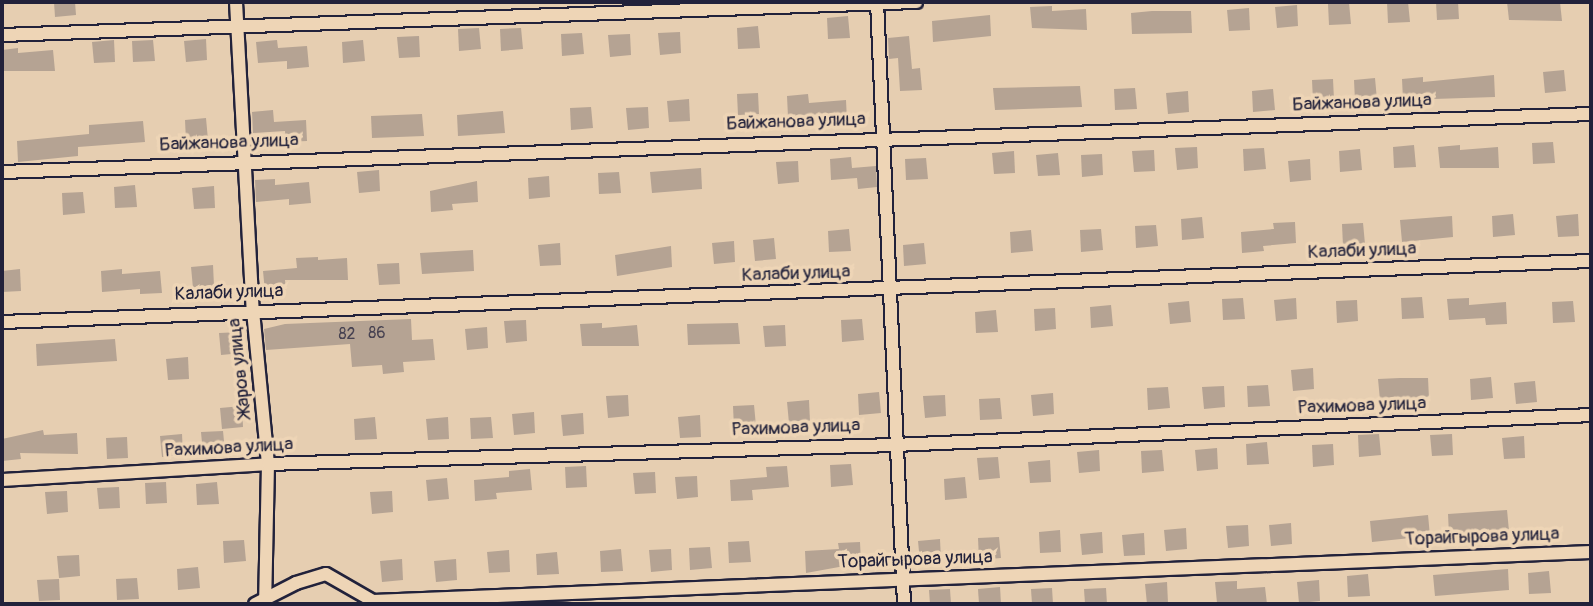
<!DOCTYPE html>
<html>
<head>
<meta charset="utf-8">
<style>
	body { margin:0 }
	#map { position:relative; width:1593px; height:606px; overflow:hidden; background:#e6ceb1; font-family:Pangolin,sans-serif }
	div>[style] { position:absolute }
	.building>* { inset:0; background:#b5a393 }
	.roads { filter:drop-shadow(2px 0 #22223b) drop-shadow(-2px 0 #22223b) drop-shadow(0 2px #22223b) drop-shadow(0 -2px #22223b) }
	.minor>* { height:12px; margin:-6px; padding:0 6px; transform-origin:6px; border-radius:6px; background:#eed5b6 }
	span { translate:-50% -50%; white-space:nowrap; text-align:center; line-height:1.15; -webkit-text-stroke:7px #eed5b6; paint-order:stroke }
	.number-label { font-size:16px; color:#474251 }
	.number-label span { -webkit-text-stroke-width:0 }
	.street-label { font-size:19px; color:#22223b }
	.frame { position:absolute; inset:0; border:4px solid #22223b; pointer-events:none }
</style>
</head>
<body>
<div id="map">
	<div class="building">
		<i style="clip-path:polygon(54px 2px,75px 2px,76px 15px,55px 17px)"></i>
		<i style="clip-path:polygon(1387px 2px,1408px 2px,1410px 22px,1388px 23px)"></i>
		<i style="clip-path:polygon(1436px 2px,1458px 2px,1459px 19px,1437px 20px)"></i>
		<i style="clip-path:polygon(1507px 2px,1560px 2px,1562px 21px,1509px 20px)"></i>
		<i style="clip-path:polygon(1349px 3px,1351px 24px,1329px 25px,1328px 4px)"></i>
		<i style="clip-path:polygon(1297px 5px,1298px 26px,1277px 28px,1275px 7px)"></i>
		<i style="clip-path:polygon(1052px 6px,1052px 11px,1086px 9px,1087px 30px,1032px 28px,1030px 7px)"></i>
		<i style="clip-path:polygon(1249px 8px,1250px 30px,1229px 31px,1227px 10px)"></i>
		<i style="clip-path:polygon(1152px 11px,1191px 11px,1192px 33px,1132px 34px,1131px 13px)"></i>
		<i style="clip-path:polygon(990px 15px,991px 36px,933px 42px,932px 21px)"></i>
		<i style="clip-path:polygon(848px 16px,850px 38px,828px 39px,827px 18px)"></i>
		<i style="clip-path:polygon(758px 26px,760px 48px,738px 49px,737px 28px)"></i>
		<i style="clip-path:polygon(479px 28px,481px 49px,459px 51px,458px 29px)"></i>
		<i style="clip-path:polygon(521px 28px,523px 49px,501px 51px,500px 29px)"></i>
		<i style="clip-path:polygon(680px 32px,681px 53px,660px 55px,658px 33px)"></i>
		<i style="clip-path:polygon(582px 33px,584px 54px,562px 56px,561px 34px)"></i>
		<i style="clip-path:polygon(630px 34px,631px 55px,610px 57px,608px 35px)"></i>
		<i style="clip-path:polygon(419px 36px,420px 57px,399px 58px,397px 37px)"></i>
		<i style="clip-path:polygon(909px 36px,912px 69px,920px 68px,922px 90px,900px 91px,898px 58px,889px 59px,888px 38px)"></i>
		<i style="clip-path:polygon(206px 39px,207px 60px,186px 62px,184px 41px)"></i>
		<i style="clip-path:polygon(114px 40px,115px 62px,94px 63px,92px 42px)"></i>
		<i style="clip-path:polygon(153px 40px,155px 61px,133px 62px,132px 41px)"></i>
		<i style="clip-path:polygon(277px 40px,278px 48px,307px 46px,309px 67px,287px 69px,287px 61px,258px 63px,256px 42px)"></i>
		<i style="clip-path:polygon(363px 40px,365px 61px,343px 63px,342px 42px)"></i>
		<i style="clip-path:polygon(18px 48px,18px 53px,53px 50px,55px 71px,2px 71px,2px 50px)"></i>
		<i style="clip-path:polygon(1564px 70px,1566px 91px,1545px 93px,1543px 72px)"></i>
		<i style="clip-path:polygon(1494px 75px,1495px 97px,1403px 100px,1402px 79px,1423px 77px,1423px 82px)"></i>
		<i style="clip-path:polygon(1375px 78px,1377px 100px,1355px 101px,1354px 80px)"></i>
		<i style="clip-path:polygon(1333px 79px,1334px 100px,1313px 101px,1312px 80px)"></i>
		<i style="clip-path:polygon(1080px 86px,1082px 107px,995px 110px,993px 88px)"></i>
		<i style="clip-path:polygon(1135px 88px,1137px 109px,1115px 110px,1114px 89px)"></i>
		<i style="clip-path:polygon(1273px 89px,1275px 110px,1253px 112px,1252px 91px)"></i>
		<i style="clip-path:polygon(1188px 91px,1189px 112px,1168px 114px,1166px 93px)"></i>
		<i style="clip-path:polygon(758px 93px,759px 114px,738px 115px,737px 94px)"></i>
		<i style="clip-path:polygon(808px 94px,809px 103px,846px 100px,847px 121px,826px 123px,825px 115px,788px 117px,787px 96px)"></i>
		<i style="clip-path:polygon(689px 99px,690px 121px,669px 122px,667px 101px)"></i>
		<i style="clip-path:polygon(591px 107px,593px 128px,571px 130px,570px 108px)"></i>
		<i style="clip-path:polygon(648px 107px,649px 128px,628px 130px,626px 108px)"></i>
		<i style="clip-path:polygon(273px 110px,274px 122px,306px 120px,307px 141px,286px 142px,285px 131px,253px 133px,252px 112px)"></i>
		<i style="clip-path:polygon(503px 111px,505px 133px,458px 136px,457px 115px)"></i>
		<i style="clip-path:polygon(422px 114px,424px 136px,372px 138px,371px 116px)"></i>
		<i style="clip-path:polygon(206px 118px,208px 140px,186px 141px,185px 120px)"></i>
		<i style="clip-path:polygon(143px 121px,145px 142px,78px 147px,78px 156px,18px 162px,17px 141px,89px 134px,89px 125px)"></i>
		<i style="clip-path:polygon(1553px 142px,1555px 163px,1533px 164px,1532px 143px)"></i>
		<i style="clip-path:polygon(1414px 145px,1416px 167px,1394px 168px,1393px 147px)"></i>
		<i style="clip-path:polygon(1460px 145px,1460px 150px,1498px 147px,1499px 168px,1440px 168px,1438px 147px)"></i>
		<i style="clip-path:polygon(1197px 147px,1198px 168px,1177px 170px,1175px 148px)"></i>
		<i style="clip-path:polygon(1264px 148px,1266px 169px,1244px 171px,1243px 149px)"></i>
		<i style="clip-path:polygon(1360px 149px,1362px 170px,1340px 172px,1339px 151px)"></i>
		<i style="clip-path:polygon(1154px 150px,1155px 171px,1134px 172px,1132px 151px)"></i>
		<i style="clip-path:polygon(1014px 151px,1015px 173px,994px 174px,992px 153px)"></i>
		<i style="clip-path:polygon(1058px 153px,1060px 175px,1038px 176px,1036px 155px)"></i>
		<i style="clip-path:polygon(1102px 154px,1103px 175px,1082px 177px,1081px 155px)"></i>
		<i style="clip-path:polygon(851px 157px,852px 168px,876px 166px,877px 187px,858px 189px,857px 178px,831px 180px,830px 159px)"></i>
		<i style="clip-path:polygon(926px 158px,928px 179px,906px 180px,905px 159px)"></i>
		<i style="clip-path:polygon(1310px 159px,1311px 180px,1290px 182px,1288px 161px)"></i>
		<i style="clip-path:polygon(798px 161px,799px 182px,778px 184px,776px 162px)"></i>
		<i style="clip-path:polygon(701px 168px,702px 189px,652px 193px,650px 172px)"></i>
		<i style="clip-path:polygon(379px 170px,380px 191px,359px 193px,357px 172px)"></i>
		<i style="clip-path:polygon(619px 172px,621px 193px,599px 194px,598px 173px)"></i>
		<i style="clip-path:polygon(549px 176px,550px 197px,529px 199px,528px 178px)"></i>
		<i style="clip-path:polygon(275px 179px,275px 185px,309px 182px,311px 203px,289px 205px,289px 199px,256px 202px,255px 180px)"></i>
		<i style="clip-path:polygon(477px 181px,478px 202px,452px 204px,453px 210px,431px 212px,430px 191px)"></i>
		<i style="clip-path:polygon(135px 185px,137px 207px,115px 208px,114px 187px)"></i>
		<i style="clip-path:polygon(214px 186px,215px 208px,194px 209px,192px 188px)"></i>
		<i style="clip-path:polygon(83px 192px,85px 213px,63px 215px,62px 193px)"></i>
		<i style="clip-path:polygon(1513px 214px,1515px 235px,1493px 237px,1492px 216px)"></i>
		<i style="clip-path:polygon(1578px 214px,1579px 236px,1558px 237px,1556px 216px)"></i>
		<i style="clip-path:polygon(1452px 216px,1453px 237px,1402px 242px,1400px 220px)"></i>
		<i style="clip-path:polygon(1202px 217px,1204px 238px,1182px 240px,1181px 219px)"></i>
		<i style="clip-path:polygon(1295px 222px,1296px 243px,1263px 246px,1264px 251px,1242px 253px,1241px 232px,1274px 229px,1273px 223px)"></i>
		<i style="clip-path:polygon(1363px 223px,1365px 244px,1343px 246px,1342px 224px)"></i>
		<i style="clip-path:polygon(1156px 225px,1158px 246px,1136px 248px,1135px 226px)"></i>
		<i style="clip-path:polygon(849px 229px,851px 251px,829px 252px,828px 231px)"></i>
		<i style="clip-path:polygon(1101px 229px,1103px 250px,1081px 252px,1080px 230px)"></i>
		<i style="clip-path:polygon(1031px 230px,1033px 251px,1011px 253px,1010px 232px)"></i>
		<i style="clip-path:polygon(774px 238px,776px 259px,755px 261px,753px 240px)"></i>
		<i style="clip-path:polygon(734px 241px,735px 262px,714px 264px,712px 243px)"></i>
		<i style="clip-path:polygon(560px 243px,561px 265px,540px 266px,538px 245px)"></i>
		<i style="clip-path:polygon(924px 243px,926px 264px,904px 266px,903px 245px)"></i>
		<i style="clip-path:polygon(671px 246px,672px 267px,617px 276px,615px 255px)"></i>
		<i style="clip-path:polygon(473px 250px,474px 271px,422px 274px,420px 253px)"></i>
		<i style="clip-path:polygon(318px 257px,318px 260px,347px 258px,348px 280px,285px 280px,286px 290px,265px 292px,263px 271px,297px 268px,296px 258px)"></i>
		<i style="clip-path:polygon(399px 263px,400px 284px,379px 285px,377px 264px)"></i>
		<i style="clip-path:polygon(213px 265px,214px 286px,193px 288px,191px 267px)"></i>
		<i style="clip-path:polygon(20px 269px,21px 291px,2px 292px,2px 271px)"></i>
		<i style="clip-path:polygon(122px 269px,122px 274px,160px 271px,162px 293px,140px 294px,140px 289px,102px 292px,101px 271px)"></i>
		<i style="clip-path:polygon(1422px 297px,1424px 318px,1402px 319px,1401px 298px)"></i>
		<i style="clip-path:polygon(1243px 298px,1245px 319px,1223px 320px,1222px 299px)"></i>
		<i style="clip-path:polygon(1296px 298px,1297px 319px,1276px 321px,1274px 300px)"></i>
		<i style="clip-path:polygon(1469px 298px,1469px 305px,1506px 302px,1507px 324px,1486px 325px,1485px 318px,1449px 320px,1447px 299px)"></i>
		<i style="clip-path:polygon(1357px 300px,1358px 321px,1337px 323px,1336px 301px)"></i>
		<i style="clip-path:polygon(1189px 301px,1191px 322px,1170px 324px,1168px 303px)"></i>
		<i style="clip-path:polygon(1573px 301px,1575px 322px,1553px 323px,1552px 302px)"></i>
		<i style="clip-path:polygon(1111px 305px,1113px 326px,1091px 328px,1090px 307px)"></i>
		<i style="clip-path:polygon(1055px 308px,1056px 329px,1035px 331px,1034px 309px)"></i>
		<i style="clip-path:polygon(996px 310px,998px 332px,976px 333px,975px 312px)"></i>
		<i style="clip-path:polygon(411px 319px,412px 340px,433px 339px,435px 360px,403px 362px,404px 372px,383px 374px,382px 365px,352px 367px,350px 344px,266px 350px,264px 329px,285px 324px)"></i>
		<i style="clip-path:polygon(862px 319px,864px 340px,842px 342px,841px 320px)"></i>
		<i style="clip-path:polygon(526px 320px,527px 341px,506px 343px,504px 321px)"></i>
		<i style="clip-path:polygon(602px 323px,602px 328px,637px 325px,639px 346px,582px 346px,580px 324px)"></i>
		<i style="clip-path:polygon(738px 323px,740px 344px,688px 345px,687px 324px)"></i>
		<i style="clip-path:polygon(785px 325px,786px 346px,765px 347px,763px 326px)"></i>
		<i style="clip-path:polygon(487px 327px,488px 348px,467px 350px,465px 329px)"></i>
		<i style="clip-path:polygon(241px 332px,242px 353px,221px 355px,219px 333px)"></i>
		<i style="clip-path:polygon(115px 339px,117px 361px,37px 366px,36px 344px)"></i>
		<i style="clip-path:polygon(188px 357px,189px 379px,168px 380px,166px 359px)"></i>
		<i style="clip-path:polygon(1313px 368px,1314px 389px,1293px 391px,1291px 370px)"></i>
		<i style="clip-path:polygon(1491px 377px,1493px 398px,1471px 400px,1470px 379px)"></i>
		<i style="clip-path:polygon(1400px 378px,1428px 378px,1429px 399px,1380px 400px,1378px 379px)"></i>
		<i style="clip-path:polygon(1535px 381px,1537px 402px,1516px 404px,1514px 383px)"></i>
		<i style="clip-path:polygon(1268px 385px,1270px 406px,1248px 407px,1247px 386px)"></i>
		<i style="clip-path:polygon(1224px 386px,1225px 407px,1204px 409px,1202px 387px)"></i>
		<i style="clip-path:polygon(1168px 387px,1170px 408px,1148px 410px,1147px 388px)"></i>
		<i style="clip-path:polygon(879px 392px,881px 413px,859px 415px,858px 394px)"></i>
		<i style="clip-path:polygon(1053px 393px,1054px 414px,1033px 416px,1031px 395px)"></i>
		<i style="clip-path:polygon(628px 395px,629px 416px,608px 418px,606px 396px)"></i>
		<i style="clip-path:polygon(945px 395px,946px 416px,925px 418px,923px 396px)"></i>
		<i style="clip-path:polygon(1000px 398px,1002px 419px,980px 420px,979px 399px)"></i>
		<i style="clip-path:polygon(809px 400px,810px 422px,789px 423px,787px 402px)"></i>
		<i style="clip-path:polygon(754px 405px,756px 426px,734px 428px,733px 406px)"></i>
		<i style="clip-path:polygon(242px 406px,243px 427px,222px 429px,220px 408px)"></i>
		<i style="clip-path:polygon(534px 412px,535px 433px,514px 435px,512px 414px)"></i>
		<i style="clip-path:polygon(583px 413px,584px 434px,563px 436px,561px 415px)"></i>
		<i style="clip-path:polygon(700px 415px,701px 437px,680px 438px,678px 417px)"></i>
		<i style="clip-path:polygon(375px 417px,377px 439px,355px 440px,354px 419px)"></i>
		<i style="clip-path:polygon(448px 417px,449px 439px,428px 440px,426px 419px)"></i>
		<i style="clip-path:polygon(491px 417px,493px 438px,471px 439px,470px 418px)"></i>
		<i style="clip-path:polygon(43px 430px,44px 435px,77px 433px,78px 454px,20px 453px,21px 459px,2px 461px,2px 439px)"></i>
		<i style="clip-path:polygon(223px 431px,225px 452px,203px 454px,201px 432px)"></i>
		<i style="clip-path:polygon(182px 434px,183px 455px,162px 457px,160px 436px)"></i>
		<i style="clip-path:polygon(1379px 434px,1381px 455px,1359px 457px,1358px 435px)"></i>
		<i style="clip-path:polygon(1452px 434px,1453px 455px,1432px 456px,1430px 435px)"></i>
		<i style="clip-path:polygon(1524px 436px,1525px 458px,1504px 459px,1502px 438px)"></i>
		<i style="clip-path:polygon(127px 437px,128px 458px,107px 459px,106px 438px)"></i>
		<i style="clip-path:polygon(1267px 442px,1269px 464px,1247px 465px,1246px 444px)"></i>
		<i style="clip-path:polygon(1333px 444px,1334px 465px,1313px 467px,1312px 445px)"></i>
		<i style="clip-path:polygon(1217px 448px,1218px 469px,1197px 471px,1195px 450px)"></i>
		<i style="clip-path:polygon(1099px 450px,1100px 471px,1079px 473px,1077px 452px)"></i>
		<i style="clip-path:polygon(1162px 450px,1164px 471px,1142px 473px,1141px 451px)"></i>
		<i style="clip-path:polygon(998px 457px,1000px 478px,979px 480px,977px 458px)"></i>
		<i style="clip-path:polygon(1050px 460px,1051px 482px,1030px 483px,1028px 462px)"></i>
		<i style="clip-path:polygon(851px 464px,853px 485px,831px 487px,830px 465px)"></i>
		<i style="clip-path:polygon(586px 466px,587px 487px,566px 488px,565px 467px)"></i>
		<i style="clip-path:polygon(787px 466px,789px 487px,752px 490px,753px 500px,731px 501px,730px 480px,767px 477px,766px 467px)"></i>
		<i style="clip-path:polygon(530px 469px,532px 490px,496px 493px,497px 499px,475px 501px,474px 480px,509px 477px,509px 471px)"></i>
		<i style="clip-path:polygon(655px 472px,656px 493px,635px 494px,633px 473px)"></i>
		<i style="clip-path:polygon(697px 476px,698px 497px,677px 499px,675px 477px)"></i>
		<i style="clip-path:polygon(965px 477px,967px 498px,945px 500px,944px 479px)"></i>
		<i style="clip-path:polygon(447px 478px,449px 499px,428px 501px,426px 480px)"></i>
		<i style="clip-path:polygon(166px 482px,167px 503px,146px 504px,145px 483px)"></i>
		<i style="clip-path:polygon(217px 482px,219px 504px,197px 505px,196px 484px)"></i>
		<i style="clip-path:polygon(119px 487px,120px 508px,99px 509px,97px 488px)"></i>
		<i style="clip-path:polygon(67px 491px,68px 512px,47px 514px,45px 492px)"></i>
		<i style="clip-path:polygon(392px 491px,393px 512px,372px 514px,370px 492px)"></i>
		<i style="clip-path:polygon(1507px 510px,1509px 531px,1449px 535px,1448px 514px)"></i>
		<i style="clip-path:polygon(1428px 515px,1430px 536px,1372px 542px,1370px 521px)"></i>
		<i style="clip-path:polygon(1291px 523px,1292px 544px,1271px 546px,1269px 525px)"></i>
		<i style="clip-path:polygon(1248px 525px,1249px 546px,1228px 548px,1226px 526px)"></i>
		<i style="clip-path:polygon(1186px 528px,1187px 549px,1166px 551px,1164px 530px)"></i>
		<i style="clip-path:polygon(1060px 530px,1061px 552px,1040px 553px,1039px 532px)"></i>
		<i style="clip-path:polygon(1102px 532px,1103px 553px,1082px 555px,1080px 534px)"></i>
		<i style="clip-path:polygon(1144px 533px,1145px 555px,1124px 556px,1122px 535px)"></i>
		<i style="clip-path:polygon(999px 537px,1001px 558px,979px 560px,978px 538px)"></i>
		<i style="clip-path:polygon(940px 539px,941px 561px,920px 562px,918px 541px)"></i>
		<i style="clip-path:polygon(244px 540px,246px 561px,224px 563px,223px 541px)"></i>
		<i style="clip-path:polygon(749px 541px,751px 562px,729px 563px,728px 542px)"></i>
		<i style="clip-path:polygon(860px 542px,861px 563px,806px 573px,805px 551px,839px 549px,838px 543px)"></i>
		<i style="clip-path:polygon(710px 547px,712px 568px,690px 570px,689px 548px)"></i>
		<i style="clip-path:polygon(621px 549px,623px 571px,601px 572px,600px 551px)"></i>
		<i style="clip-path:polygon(671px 549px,672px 570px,651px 572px,649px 550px)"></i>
		<i style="clip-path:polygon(509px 550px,510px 572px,489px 573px,487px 552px)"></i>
		<i style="clip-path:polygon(557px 552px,559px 574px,537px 575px,536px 554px)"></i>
		<i style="clip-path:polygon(79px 555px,80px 576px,59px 578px,57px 556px)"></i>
		<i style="clip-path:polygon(402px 559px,403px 580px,382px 582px,380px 561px)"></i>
		<i style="clip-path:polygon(456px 559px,457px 580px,436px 582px,434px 561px)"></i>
		<i style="clip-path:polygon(198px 567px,200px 588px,178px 590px,177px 569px)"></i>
		<i style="clip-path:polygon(1508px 569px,1509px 590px,1435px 596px,1433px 575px)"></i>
		<i style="clip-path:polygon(1549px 571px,1551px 593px,1529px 594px,1528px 573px)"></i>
		<i style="clip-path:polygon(1368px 574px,1370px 596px,1348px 597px,1347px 576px)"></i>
		<i style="clip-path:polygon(137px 578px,139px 599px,117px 600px,116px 579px)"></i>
		<i style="clip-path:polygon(59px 579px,60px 600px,39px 601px,37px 580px)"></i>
		<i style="clip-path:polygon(1319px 580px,1320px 601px,1299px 603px,1297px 582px)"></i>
		<i style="clip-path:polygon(1237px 581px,1237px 589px,1265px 587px,1267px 604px,1217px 603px,1215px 582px)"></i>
		<i style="clip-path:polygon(1167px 582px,1168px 603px,1147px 604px,1145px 584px)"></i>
		<i style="clip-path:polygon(1000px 587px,1001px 604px,979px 604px,978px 589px)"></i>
		<i style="clip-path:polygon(1052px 588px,1053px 604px,1032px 604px,1031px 589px)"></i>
		<i style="clip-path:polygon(1106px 588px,1107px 604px,1085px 604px,1084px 589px)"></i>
		<i style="clip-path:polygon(950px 589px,951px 604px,930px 604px,929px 590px)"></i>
	</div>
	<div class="roads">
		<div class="minor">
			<i style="left:236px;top:2px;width:309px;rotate:86.9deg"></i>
			<i style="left:253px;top:311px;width:154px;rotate:84.4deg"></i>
			<i style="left:268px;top:464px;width:140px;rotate:91.2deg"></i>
			<i style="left:877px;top:2px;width:603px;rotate:87.43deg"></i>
			<i style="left:2px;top:35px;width:915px;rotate:-2.07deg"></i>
			<i style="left:2px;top:172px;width:1590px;rotate:-2.09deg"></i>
			<i style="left:2px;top:322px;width:1590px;rotate:-2.2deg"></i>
			<i style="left:2px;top:480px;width:266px;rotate:-3.4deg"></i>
			<i style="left:268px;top:464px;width:626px;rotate:-1.74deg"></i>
			<i style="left:894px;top:445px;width:698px;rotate:-2.46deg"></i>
			<i style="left:255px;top:604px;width:46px;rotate:-27.1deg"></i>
			<i style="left:296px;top:583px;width:31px;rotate:-17deg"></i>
			<i style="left:326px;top:574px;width:54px;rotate:29.9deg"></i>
			<i style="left:373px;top:601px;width:1219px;rotate:-2.3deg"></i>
		</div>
	</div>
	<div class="number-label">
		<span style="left:377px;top:333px">86</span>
		<span style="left:347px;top:334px">82</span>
	</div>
	<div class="street-label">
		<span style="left:1362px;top:103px;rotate:-2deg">Байжанова улица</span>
		<span style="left:796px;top:122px;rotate:-2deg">Байжанова улица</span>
		<span style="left:229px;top:143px;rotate:-2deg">Байжанова улица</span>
		<span style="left:1362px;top:251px;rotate:-2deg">Калаби улица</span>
		<span style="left:796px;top:274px;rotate:-2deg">Калаби улица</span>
		<span style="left:229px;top:293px;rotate:-2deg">Калаби улица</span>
		<span style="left:240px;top:368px;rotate:-96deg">Жаров улица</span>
		<span style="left:1362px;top:406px;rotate:-2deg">Рахимова улица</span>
		<span style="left:796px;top:428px;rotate:-2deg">Рахимова улица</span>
		<span style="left:229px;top:448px;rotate:-3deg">Рахимова улица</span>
		<span style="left:1482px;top:537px;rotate:-2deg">Торайгырова улица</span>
		<span style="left:915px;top:560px;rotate:-2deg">Торайгырова улица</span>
	</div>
	<div class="frame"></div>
</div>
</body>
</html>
